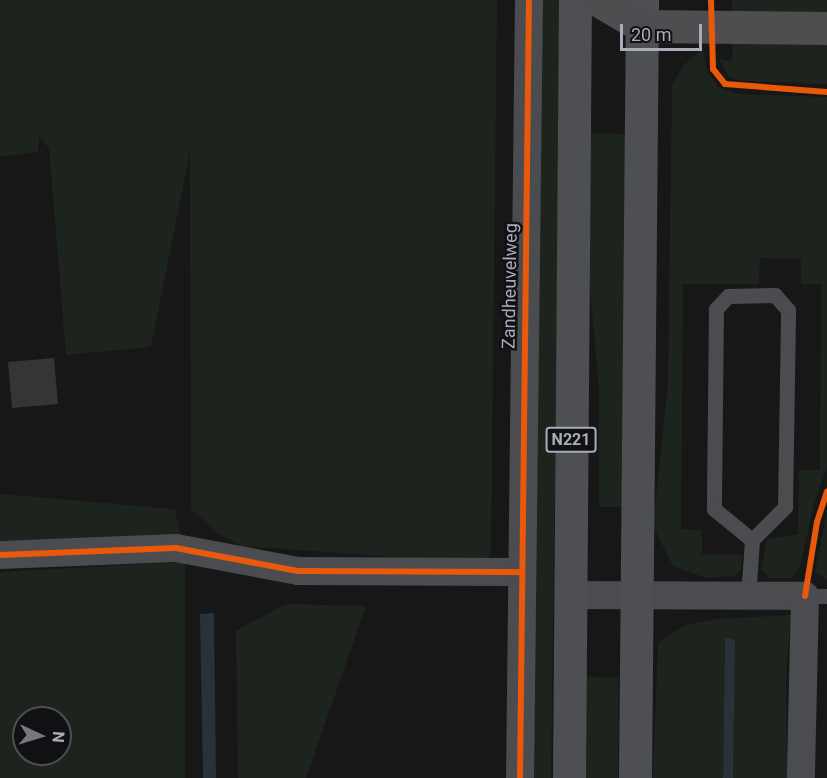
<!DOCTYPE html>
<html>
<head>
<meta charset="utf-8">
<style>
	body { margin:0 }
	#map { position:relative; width:827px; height:778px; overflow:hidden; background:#171717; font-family:Roboto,sans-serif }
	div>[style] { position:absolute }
	.green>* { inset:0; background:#1d241e }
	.water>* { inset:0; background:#2a3239 }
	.building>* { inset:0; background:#353536 }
	.lane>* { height:15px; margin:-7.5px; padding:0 7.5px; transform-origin:7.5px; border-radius:7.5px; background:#4b4c50 }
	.street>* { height:28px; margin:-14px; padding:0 14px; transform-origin:14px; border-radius:14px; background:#4b4c50 }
	.primary>* { height:33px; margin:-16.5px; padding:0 16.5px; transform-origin:16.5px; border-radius:16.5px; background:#4d4f52 }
	.highway>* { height:33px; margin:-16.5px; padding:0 16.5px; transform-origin:16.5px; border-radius:16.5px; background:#4e4e51 }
	.cycleway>* { height:6px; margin:-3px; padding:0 3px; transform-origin:3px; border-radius:3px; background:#e8590c }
	span { translate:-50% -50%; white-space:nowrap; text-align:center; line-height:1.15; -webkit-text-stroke:5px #111113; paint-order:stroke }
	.shield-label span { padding:2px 4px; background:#111113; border:2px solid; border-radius:4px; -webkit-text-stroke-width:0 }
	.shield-label { font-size:16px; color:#a8adb8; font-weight:700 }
	.street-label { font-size:18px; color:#a8adb8 }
	.north { position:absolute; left:12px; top:706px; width:60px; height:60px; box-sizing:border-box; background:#111113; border:2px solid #4d4f55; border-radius:50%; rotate:94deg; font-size:16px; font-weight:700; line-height:24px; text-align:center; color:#a8adb8 }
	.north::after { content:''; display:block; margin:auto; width:21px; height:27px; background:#757880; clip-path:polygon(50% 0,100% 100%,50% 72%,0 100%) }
	.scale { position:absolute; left:620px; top:24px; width:82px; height:27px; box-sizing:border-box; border:3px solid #a8adb8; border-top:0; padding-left:8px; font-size:18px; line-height:21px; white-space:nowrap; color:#a8adb8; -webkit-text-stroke:4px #111113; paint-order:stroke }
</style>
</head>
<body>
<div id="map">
	<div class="green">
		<i style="clip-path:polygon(0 0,497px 0,491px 555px,478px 563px,242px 546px,217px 533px,191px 509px,190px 152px,151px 347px,66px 355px,49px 148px,39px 137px,38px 152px,0 157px)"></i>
		<i style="clip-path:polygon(540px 0,561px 0,551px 778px,531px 778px)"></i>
		<i style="clip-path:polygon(732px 0,827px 0,827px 17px,732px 15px)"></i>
		<i style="clip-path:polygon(733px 36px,827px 37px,827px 84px,739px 81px,729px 77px,719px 59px,732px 61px)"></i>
		<i style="clip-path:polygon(703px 47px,707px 71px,718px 87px,736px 94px,827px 97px,827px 467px,815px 500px,800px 567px,792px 578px,770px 578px,761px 570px,767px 539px,798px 534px,799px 470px,820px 470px,821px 284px,801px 284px,801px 259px,760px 258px,759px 284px,683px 284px,681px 529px,702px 530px,702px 554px,742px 555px,741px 569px,735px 576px,706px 578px,673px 566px,653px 526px,668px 383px,672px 85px,682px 67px)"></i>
		<i style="clip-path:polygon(588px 133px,627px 134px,624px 507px,599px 507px,599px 389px,588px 265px)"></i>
		<i style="clip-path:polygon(0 494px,175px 509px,181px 540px,0 540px)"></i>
		<i style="clip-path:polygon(827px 511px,827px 580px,815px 572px)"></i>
		<i style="clip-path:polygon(evenodd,185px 562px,185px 778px,0 778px,0 572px,185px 562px,24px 718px,60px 718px,60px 754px,24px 754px,24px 718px)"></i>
		<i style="clip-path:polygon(285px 604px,366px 606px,306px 778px,238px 778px,236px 631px)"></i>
		<i style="clip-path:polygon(791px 615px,786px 677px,787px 778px,733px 778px,735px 640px,725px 638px,723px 778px,653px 778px,658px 643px,683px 626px,715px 619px)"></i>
		<i style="clip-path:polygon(583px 676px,618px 678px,618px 778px,585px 778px)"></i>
	</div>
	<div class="water">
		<i style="clip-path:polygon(214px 613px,216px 778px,203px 778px,200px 614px)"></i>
		<i style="clip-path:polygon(725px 638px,735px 640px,733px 778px,723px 778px)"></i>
	</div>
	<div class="building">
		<i style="clip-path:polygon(54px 358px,58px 404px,12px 408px,8px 362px)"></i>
	</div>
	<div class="lane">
		<i style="left:805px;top:596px;width:22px"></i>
		<i style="left:748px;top:598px;width:58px;rotate:-86.1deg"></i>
		<i style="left:752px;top:540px;width:47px;rotate:-45deg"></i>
		<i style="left:785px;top:507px;width:197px;rotate:-89.1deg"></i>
		<i style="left:788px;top:310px;width:20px;rotate:-131deg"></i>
		<i style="left:775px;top:295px;width:47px;rotate:178.8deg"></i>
		<i style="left:728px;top:296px;width:18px;rotate:133deg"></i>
		<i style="left:716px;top:309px;width:200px;rotate:90.6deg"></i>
		<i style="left:714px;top:509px;width:49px;rotate:39.2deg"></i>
	</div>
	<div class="street">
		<i style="left:0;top:555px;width:176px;rotate:-2.3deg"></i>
		<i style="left:176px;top:548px;width:124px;rotate:10.7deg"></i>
		<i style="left:298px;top:571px;width:224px;rotate:0.3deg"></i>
		<i style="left:569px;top:595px;width:236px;rotate:0.2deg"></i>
		<i style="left:805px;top:596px;width:182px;rotate:91.3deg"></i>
		<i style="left:520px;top:778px;width:778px;rotate:-89.34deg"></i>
	</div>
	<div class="primary">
		<i style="left:569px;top:778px;width:778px;rotate:-89.56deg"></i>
		<i style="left:635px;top:778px;width:778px;rotate:-89.48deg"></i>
	</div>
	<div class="highway">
		<i style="left:598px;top:0;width:51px;rotate:30.6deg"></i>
		<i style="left:642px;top:26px;width:185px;rotate:0.6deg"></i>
	</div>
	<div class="cycleway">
		<i style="left:711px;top:0;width:69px;rotate:88.3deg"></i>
		<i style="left:713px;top:69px;width:19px;rotate:51deg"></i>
		<i style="left:725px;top:84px;width:102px;rotate:4.5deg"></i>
		<i style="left:0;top:555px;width:176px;rotate:-2.3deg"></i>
		<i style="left:176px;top:548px;width:124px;rotate:10.7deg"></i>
		<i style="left:298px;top:571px;width:224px;rotate:0.3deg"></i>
		<i style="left:805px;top:596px;width:75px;rotate:-80.8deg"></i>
		<i style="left:817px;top:522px;width:32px;rotate:-72deg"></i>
		<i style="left:520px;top:778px;width:778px;rotate:-89.34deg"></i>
	</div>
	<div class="shield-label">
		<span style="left:571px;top:440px">N221</span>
	</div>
	<div class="street-label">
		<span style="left:510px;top:286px;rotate:-89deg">Zandheuvelweg</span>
	</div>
	<div class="north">N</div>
	<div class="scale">20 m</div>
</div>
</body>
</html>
